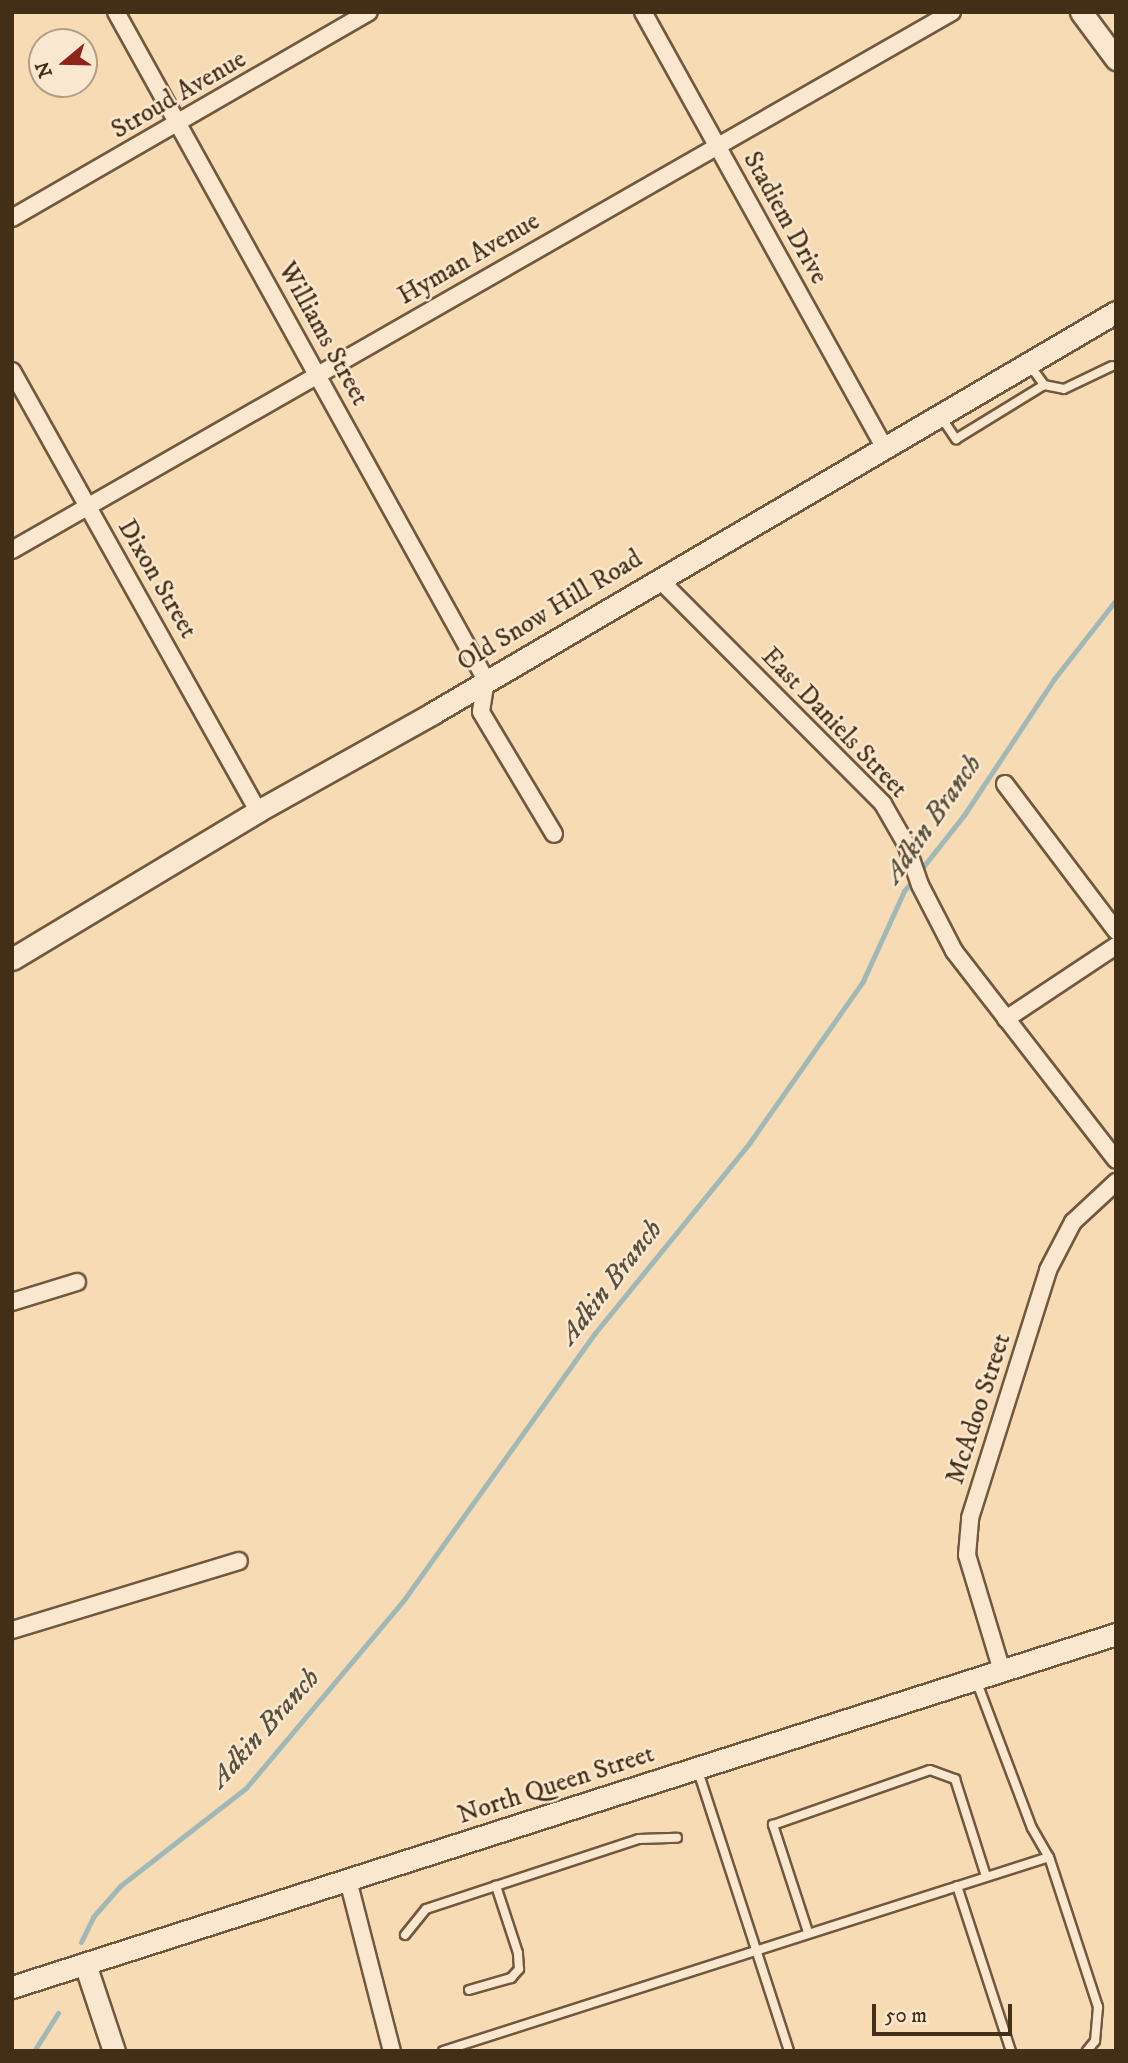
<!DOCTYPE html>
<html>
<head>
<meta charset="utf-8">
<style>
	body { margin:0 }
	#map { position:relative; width:1128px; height:2063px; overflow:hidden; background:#f6dbb5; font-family:"IM FELL DW Pica",serif }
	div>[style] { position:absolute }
	.stream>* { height:5px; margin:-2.5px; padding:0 2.5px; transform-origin:2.5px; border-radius:2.5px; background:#a0b9b7 }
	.roads { filter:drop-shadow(2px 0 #70593e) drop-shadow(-2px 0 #70593e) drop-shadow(0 2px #70593e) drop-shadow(0 -2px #70593e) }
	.lane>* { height:8px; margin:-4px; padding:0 4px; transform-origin:4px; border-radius:4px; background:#f9e8cf }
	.street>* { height:16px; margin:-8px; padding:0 8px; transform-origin:8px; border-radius:8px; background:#f9e8cf }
	.secondary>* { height:21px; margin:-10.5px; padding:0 10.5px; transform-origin:10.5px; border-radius:10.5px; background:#f9e8cf }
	span { translate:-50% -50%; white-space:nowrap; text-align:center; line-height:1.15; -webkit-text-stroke:5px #f9e8cf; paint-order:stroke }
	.street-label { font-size:26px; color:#432e16 }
	.water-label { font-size:28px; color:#5a513e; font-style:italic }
	.frame { position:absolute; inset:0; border:14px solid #432e16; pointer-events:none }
	.north { position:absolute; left:28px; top:28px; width:70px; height:70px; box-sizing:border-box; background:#f9e8cf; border:2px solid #b09e85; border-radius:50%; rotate:251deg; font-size:19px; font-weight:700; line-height:28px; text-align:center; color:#432e16 }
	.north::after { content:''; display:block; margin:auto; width:24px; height:32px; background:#8f2418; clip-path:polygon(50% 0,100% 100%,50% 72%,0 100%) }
	.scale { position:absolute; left:872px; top:2004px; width:140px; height:32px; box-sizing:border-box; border:4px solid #432e16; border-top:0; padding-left:9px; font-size:21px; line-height:24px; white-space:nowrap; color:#432e16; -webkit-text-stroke:5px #f9e8cf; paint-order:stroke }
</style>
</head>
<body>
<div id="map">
	<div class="stream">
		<i style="left:81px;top:1942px;width:28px;rotate:-64deg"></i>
		<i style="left:93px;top:1917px;width:41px;rotate:-48.9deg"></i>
		<i style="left:120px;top:1886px;width:160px;rotate:-37.9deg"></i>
		<i style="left:246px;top:1788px;width:244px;rotate:-50deg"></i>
		<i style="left:403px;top:1601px;width:330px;rotate:-54.4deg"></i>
		<i style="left:595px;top:1333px;width:246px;rotate:-50.9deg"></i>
		<i style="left:750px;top:1142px;width:197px;rotate:-54.9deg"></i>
		<i style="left:863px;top:981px;width:99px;rotate:-65.5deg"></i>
		<i style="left:904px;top:891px;width:97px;rotate:-51.7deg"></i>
		<i style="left:964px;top:815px;width:163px;rotate:-56.5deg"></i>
		<i style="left:1054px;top:679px;width:100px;rotate:-51.9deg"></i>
		<i style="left:34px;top:2051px;width:45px;rotate:-57.7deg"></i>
	</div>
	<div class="roads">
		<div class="lane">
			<i style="left:1029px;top:364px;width:26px;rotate:54deg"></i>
			<i style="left:1044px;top:385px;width:20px;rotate:11deg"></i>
			<i style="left:1064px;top:389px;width:53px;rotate:-25.6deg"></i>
			<i style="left:941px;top:417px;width:27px;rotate:56deg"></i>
			<i style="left:956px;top:439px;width:103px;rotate:-31.5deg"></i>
			<i style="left:976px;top:1680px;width:158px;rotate:69.3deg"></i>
			<i style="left:1032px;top:1828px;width:34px;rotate:60deg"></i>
			<i style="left:1049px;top:1857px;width:158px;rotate:71.9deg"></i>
			<i style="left:1098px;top:2007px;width:34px;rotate:95deg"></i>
			<i style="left:1095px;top:2041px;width:13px;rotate:129deg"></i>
			<i style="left:698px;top:1771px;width:294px;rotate:72deg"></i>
			<i style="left:957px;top:1886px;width:174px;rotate:71.9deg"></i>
			<i style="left:808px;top:1932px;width:113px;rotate:-108.1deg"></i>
			<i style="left:773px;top:1825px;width:166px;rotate:-19.3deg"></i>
			<i style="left:930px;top:1770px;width:27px;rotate:20deg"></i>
			<i style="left:955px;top:1779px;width:102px;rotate:72.3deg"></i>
			<i style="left:405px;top:1935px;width:33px;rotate:-51deg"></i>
			<i style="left:426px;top:1909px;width:224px;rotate:-18.2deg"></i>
			<i style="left:639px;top:1839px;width:38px;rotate:-2deg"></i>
			<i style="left:469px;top:1990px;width:44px;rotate:-15.9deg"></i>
			<i style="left:511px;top:1978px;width:12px;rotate:-48deg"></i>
			<i style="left:519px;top:1969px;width:16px;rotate:-94deg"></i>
			<i style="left:518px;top:1953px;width:71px;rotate:-108.2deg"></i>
			<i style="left:443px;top:2051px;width:636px;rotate:-17.75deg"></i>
		</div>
		<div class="street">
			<i style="left:116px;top:12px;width:764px;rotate:61.02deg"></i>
			<i style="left:486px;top:680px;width:32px;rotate:99deg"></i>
			<i style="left:481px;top:712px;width:142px;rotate:59.1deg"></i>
			<i style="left:643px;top:12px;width:497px;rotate:61deg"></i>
			<i style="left:12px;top:218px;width:412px;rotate:-30deg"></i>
			<i style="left:12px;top:371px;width:504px;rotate:60.79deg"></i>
			<i style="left:12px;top:550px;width:1083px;rotate:-29.78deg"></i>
			<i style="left:659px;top:579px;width:317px;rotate:45.1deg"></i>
			<i style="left:883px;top:804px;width:46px;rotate:60.1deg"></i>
			<i style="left:906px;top:844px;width:43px;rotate:71.1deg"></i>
			<i style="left:920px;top:885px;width:74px;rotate:62.7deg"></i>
			<i style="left:954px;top:951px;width:264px;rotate:52.2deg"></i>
			<i style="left:1005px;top:784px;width:184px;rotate:52.9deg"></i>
			<i style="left:1006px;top:1019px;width:132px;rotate:-33.6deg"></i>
			<i style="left:12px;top:1302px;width:68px;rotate:-17.1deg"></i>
			<i style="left:12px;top:1630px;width:237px;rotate:-16.9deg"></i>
			<i style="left:1002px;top:1671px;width:121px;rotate:-106.8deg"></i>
			<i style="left:967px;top:1555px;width:37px;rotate:-85deg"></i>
			<i style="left:970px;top:1518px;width:260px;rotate:-72.5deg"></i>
			<i style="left:1048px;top:1270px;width:54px;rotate:-62.5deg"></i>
			<i style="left:1073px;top:1222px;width:59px;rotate:-42.9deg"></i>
			<i style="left:348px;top:1880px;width:177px;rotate:75.6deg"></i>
		</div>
		<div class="secondary">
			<i style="left:1081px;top:12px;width:59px;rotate:53.3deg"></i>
			<i style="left:12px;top:959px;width:287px;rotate:-31deg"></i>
			<i style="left:258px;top:811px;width:201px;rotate:-29.2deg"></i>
			<i style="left:433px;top:713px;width:792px;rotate:-30.42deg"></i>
			<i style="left:85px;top:1964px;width:92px;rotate:71.6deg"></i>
			<i style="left:12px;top:1987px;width:1159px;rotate:-17.73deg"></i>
		</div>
	</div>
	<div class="street-label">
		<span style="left:179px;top:95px;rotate:-30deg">Stroud Avenue</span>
		<span style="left:785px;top:218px;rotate:61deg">Stadiem Drive</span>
		<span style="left:469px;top:259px;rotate:-30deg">Hyman Avenue</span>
		<span style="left:323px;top:334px;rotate:61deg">Williams Street</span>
		<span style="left:157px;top:579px;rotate:60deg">Dixon Street</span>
		<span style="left:550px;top:611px;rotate:-31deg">Old Snow Hill Road</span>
		<span style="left:834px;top:723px;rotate:46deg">East Daniels Street</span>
		<span style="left:979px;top:1409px;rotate:-72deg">McAdoo Street</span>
		<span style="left:556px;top:1785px;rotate:-18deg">North Queen Street</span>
	</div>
	<div class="water-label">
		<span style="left:933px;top:819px;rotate:-55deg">Adkin Branch</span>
		<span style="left:611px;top:1282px;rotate:-52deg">Adkin Branch</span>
		<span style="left:265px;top:1728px;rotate:-48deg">Adkin Branch</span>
	</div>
	<div class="frame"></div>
	<div class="north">N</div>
	<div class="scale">50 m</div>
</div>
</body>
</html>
